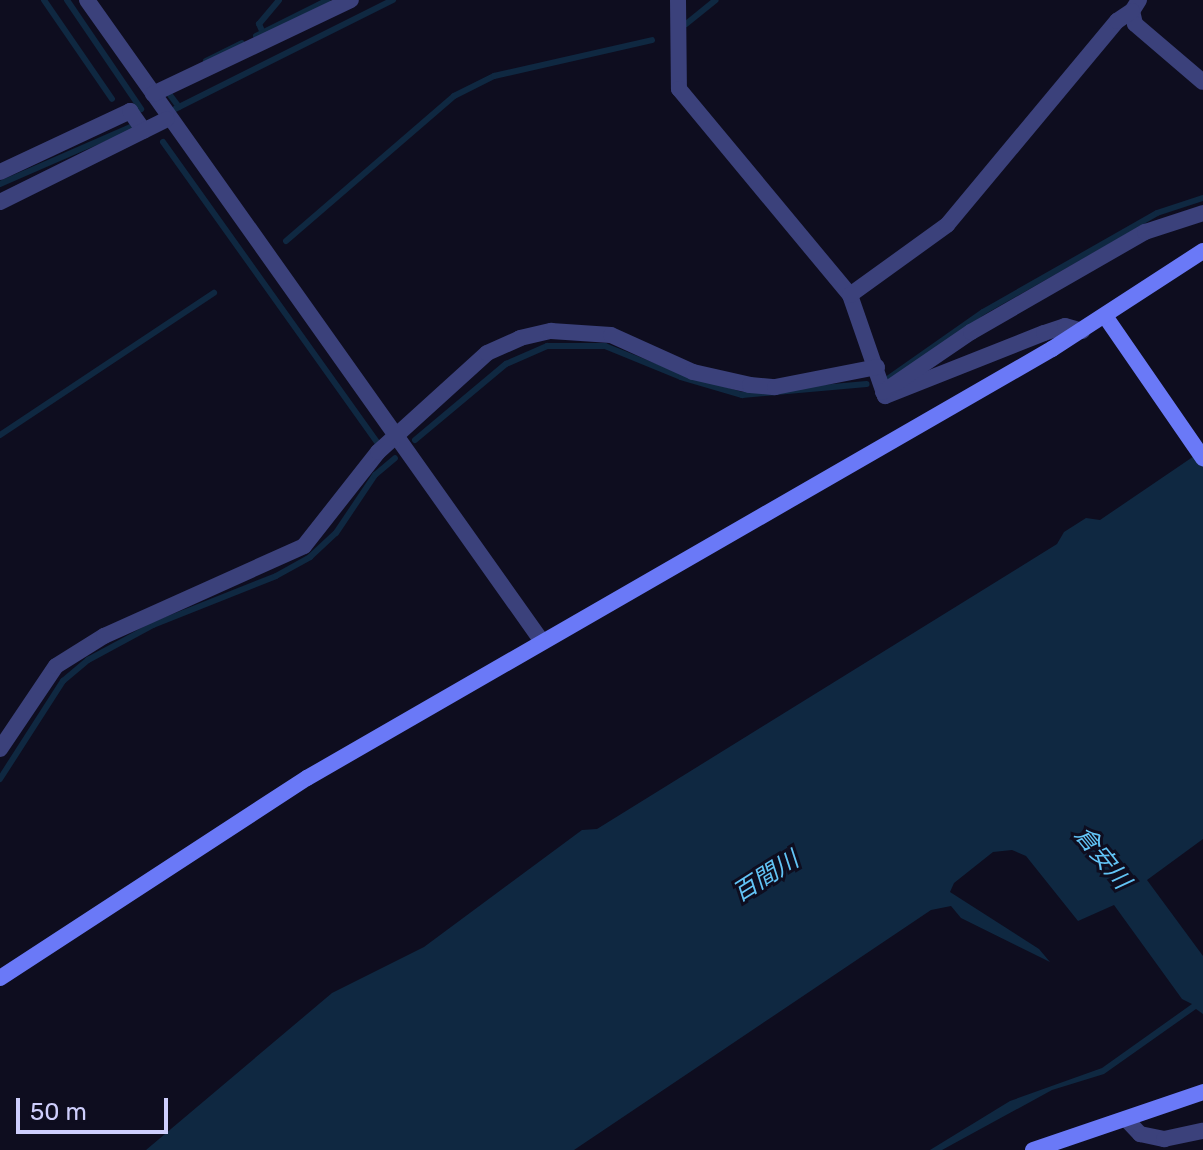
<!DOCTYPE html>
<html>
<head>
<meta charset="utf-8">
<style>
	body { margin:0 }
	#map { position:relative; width:1203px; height:1150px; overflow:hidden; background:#0e0d1f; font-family:Rubik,"Noto Sans JP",sans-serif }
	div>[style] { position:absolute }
	.water>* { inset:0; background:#0f2841 }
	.stream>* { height:6px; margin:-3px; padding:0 3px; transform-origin:3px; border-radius:3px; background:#0f2841 }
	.street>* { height:16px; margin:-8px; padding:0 8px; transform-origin:8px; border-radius:8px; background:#3b417b }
	.secondary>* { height:16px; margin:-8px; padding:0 8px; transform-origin:8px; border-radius:8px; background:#6a79f7 }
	span { translate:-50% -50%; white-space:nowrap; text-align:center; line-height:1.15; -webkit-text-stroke:6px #0e0d1f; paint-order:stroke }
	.water-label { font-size:24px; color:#62c4f6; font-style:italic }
	.scale { position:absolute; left:16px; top:1098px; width:152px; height:36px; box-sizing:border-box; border:4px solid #cecefc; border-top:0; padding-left:10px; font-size:24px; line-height:28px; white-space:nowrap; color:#cecefc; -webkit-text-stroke:6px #0e0d1f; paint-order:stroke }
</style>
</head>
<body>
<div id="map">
	<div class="water">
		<i style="clip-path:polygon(1203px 450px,1203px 839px,1147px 880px,1203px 956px,1203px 1014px,1196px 1009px,1104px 1074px,1052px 1090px,942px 1150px,930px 1150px,1010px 1101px,1102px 1068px,1192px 1004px,1182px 999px,1114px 905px,1078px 921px,1026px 856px,1012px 850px,993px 852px,954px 883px,950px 892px,1039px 949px,1050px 962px,961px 918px,951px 906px,931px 910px,574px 1150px,146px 1150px,332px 993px,424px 947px,582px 830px,597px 829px,1057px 544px,1064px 532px,1086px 518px,1100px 520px)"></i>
	</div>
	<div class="stream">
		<i style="left:44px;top:0;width:120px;rotate:55.5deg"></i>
		<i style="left:67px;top:0;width:132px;rotate:55.8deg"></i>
		<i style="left:686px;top:24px;width:38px;rotate:-39deg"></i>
		<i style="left:263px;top:33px;width:10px;rotate:-114deg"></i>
		<i style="left:259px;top:24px;width:31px;rotate:-50deg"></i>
		<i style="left:256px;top:36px;width:80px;rotate:-26.6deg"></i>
		<i style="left:206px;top:61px;width:40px;rotate:-26.6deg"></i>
		<i style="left:170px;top:95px;width:15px;rotate:53deg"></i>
		<i style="left:175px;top:109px;width:244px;rotate:-26.6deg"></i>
		<i style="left:163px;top:142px;width:377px;rotate:54.5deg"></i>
		<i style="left:0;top:184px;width:145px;rotate:-23.6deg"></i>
		<i style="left:286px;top:241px;width:222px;rotate:-40.8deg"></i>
		<i style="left:454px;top:96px;width:45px;rotate:-26.6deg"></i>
		<i style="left:494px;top:76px;width:162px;rotate:-12.8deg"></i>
		<i style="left:889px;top:378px;width:115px;rotate:-35.1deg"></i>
		<i style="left:983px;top:312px;width:200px;rotate:-29.6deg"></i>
		<i style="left:1157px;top:213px;width:48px;rotate:-18.1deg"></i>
		<i style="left:0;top:435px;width:257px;rotate:-33.6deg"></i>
		<i style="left:415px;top:440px;width:119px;rotate:-39.9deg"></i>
		<i style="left:506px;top:364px;width:45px;rotate:-23.7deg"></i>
		<i style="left:547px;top:346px;width:58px"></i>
		<i style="left:605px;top:346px;width:82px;rotate:22.2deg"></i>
		<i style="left:681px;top:377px;width:64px;rotate:16.4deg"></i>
		<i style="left:742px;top:395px;width:125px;rotate:-5deg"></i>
		<i style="left:0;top:779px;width:117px;rotate:-57.3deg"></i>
		<i style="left:63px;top:681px;width:33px;rotate:-40deg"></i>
		<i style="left:88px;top:660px;width:74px;rotate:-28.3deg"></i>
		<i style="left:153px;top:625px;width:132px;rotate:-21.7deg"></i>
		<i style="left:276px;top:576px;width:39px;rotate:-29deg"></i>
		<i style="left:310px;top:557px;width:35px;rotate:-43deg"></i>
		<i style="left:336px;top:533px;width:70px;rotate:-56.1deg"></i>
		<i style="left:375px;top:475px;width:26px;rotate:-40deg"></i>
	</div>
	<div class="street">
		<i style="left:87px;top:0;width:785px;rotate:54.65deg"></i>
		<i style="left:678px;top:0;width:89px;rotate:89.4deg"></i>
		<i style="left:679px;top:89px;width:268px;rotate:50.3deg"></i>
		<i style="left:850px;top:295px;width:107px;rotate:70.9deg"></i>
		<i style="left:885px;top:396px;width:171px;rotate:-21.6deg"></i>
		<i style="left:1044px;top:333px;width:22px;rotate:-18deg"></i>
		<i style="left:1065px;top:326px;width:18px;rotate:16deg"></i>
		<i style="left:1139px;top:0;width:13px;rotate:122deg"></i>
		<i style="left:1132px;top:11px;width:13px;rotate:77deg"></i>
		<i style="left:1135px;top:24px;width:89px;rotate:40.5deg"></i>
		<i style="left:153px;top:94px;width:219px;rotate:-25.4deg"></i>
		<i style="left:0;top:172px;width:144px;rotate:-25.1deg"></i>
		<i style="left:130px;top:111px;width:24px;rotate:55deg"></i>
		<i style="left:0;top:202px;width:186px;rotate:-26.4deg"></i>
		<i style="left:850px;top:295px;width:120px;rotate:-35.8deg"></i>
		<i style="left:947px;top:225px;width:266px;rotate:-50.2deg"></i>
		<i style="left:1117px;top:21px;width:18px;rotate:-34deg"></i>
		<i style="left:883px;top:392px;width:107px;rotate:-34.3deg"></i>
		<i style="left:971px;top:332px;width:201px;rotate:-29.9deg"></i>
		<i style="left:1145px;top:232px;width:61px;rotate:-18.1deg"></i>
		<i style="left:0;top:749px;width:100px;rotate:-56deg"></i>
		<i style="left:56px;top:666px;width:57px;rotate:-32deg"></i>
		<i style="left:104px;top:636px;width:219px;rotate:-24.2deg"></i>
		<i style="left:304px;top:546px;width:120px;rotate:-51.8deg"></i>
		<i style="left:378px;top:452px;width:147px;rotate:-42.2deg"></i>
		<i style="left:487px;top:353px;width:36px;rotate:-24deg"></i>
		<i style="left:520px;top:338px;width:32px;rotate:-13deg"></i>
		<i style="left:551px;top:331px;width:60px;rotate:3.8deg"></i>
		<i style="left:611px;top:335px;width:90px;rotate:24.3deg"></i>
		<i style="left:693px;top:372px;width:58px;rotate:12.8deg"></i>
		<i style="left:750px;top:385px;width:25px;rotate:5deg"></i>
		<i style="left:775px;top:387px;width:104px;rotate:-11.1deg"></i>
		<i style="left:1126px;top:1119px;width:21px;rotate:47deg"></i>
		<i style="left:1140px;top:1134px;width:25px;rotate:12deg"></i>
		<i style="left:1164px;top:1139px;width:40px;rotate:-12deg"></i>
	</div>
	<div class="secondary">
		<i style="left:1105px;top:316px;width:173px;rotate:55.4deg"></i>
		<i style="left:0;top:978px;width:366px;rotate:-33.1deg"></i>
		<i style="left:307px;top:778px;width:860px;rotate:-29.94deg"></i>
		<i style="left:1052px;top:349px;width:180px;rotate:-33deg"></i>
		<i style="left:1033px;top:1150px;width:180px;rotate:-18.8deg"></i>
	</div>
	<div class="water-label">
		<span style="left:1102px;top:858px;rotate:51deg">倉安川</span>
		<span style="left:766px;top:877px;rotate:-32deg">百間川</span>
	</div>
	<div class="scale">50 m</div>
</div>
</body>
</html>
